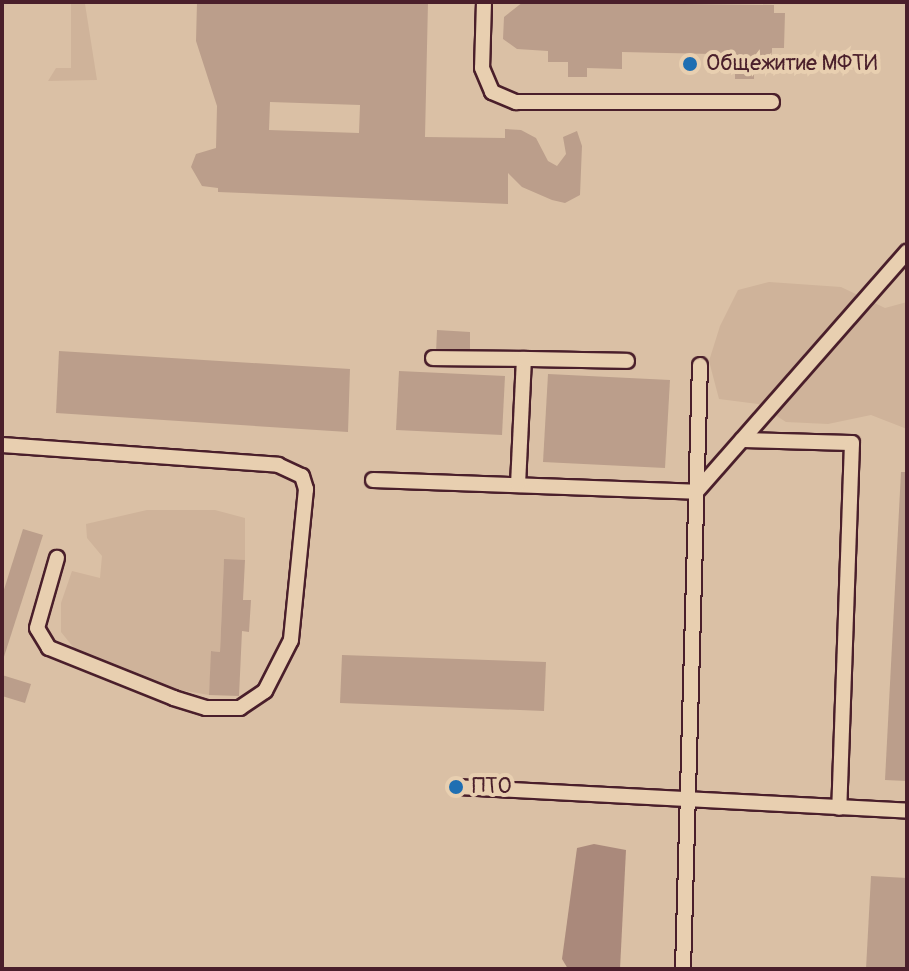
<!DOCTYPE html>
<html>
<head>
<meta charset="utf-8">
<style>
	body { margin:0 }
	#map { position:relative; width:909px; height:971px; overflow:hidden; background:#e8cfb0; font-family:Pangolin,sans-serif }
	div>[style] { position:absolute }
	.built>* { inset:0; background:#dac0a5 }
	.green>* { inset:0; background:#cfb39a }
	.water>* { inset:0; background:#aa897b }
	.building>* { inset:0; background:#bb9e8b }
	.roads { filter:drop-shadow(2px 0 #4a1f2b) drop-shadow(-2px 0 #4a1f2b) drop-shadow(0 2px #4a1f2b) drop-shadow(0 -2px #4a1f2b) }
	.lane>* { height:14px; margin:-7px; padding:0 7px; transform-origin:7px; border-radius:7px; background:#e8cfb0 }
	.dots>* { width:22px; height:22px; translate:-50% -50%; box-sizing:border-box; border:4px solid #e8cfb0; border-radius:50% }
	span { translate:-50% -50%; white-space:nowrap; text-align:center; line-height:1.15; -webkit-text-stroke:8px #e8cfb0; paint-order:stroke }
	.poi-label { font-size:22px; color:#4a1f2b }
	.left { translate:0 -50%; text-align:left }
	.frame { position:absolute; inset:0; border:4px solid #4a1f2b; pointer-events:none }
</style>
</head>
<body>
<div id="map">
	<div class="built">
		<i style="clip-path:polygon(2px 2px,907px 2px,907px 969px,2px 969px)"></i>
	</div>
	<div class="green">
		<i style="clip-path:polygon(71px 4px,85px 4px,97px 80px,48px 81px,56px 68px,71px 68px)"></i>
		<i style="clip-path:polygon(769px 282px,841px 287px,885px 308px,907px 302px,907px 429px,871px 415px,828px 424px,786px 422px,758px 404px,719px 399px,709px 361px,720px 326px,738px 290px)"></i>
		<i style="clip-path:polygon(147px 510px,215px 510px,245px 518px,245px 560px,224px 560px,220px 652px,212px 651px,209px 695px,163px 687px,78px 653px,61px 632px,61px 603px,72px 571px,100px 578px,102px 556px,87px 538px,86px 524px)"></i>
	</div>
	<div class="water">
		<i style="clip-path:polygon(594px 844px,626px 850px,620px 969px,568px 969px,562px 959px,577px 848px)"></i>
	</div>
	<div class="building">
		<i style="clip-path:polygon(evenodd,197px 2px,428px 2px,425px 137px,505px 138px,505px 129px,521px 130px,536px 138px,548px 161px,557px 166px,566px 154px,563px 137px,577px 131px,582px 146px,580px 195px,565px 203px,552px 200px,522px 187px,508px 173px,508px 204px,218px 192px,218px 188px,202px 186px,191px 167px,196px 154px,216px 148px,217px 106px,196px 41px,197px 2px,270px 102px,360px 105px,359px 133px,269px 130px,270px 102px)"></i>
		<i style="clip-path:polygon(523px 2px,774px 5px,774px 13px,785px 13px,784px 48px,772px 48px,772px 56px,754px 55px,754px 79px,735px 79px,735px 72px,712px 71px,712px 54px,622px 52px,622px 69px,587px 68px,587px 77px,568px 77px,568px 62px,548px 62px,548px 51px,517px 49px,503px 39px,504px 17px)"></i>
		<i style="clip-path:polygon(437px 330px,470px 332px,470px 355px,436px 353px)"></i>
		<i style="clip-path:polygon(59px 351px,350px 369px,348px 432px,56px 413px)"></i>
		<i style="clip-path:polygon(399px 371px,505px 376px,502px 435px,396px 430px)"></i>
		<i style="clip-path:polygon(548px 374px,670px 380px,665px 468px,543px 462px)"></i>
		<i style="clip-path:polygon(901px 472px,907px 472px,907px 781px,885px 780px)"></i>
		<i style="clip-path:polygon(23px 529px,43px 535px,2px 663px,2px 596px)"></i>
		<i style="clip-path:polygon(224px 559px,245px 560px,243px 600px,251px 600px,249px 632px,242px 631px,239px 696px,209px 695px,211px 651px,220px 652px)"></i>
		<i style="clip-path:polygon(342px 655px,546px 662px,544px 711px,340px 703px)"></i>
		<i style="clip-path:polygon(2px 675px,31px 684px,25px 703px,2px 696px)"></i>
		<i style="clip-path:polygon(871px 876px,907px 878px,907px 969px,866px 969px)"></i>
	</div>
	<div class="roads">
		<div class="lane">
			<i style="left:484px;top:2px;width:66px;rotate:91.7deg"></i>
			<i style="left:482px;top:68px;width:26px;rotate:67deg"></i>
			<i style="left:492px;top:92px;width:26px;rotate:23deg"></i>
			<i style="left:516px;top:102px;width:256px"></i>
			<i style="left:433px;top:358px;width:91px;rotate:0.6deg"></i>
			<i style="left:742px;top:440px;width:110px;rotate:1.6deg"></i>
			<i style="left:852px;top:443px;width:365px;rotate:92deg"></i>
			<i style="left:2px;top:445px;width:277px;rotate:4.1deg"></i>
			<i style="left:278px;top:465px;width:26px;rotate:25deg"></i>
			<i style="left:302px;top:476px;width:14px;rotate:73deg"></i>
			<i style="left:306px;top:489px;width:152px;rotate:95.7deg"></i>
			<i style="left:291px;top:640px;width:57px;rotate:117deg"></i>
			<i style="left:265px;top:691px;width:30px;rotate:146deg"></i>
			<i style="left:240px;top:708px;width:34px;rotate:180deg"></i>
			<i style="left:206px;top:708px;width:34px;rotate:-163deg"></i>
			<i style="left:174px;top:698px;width:135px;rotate:-158.2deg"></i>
			<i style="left:49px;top:648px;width:23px;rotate:-121deg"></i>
			<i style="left:37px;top:628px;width:73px;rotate:-74.1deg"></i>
			<i style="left:373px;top:480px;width:323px;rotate:2.1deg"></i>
			<i style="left:696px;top:492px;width:320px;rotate:-48.7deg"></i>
			<i style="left:518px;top:485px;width:126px;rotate:-87.3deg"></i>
			<i style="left:524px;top:359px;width:103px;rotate:1.1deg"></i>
			<i style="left:456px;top:787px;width:452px;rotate:3deg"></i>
			<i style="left:683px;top:969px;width:604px;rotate:-88.39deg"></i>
		</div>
	</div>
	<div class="dots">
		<i style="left:690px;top:64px;background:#1f6fb2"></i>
		<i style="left:456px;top:787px;background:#1f6fb2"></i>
	</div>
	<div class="poi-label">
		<span class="left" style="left:706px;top:64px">Общежитие МФТИ</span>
		<span class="left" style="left:472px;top:787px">ПТО</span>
	</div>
	<div class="frame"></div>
</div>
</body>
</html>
